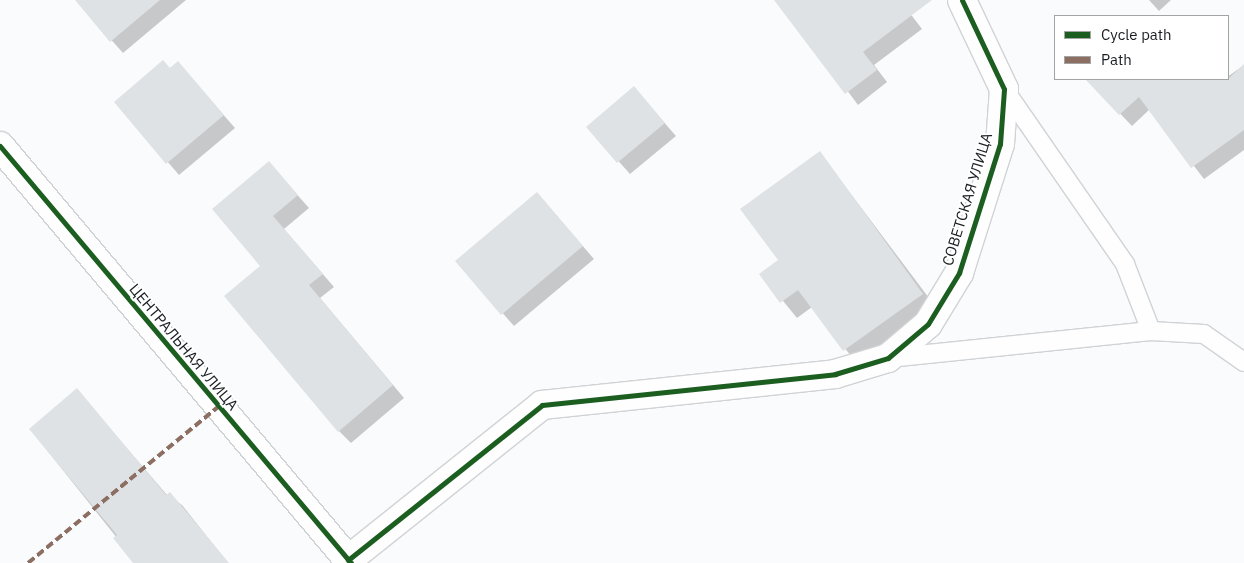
<!DOCTYPE html>
<html>
<head>
<meta charset="utf-8">
<style>
	body { margin:0 }
	#map { position:relative; width:1244px; height:563px; overflow:hidden; background:#f9fbfd; font-family:"IBM Plex Sans",sans-serif }
	div>[style] { position:absolute }
	.shadow>* { inset:0; background:#0003 }
	.building>* { inset:0; background:#dfe2e4 }
	.roads { filter:drop-shadow(1px 0 #d0d3d5) drop-shadow(-1px 0 #d0d3d5) drop-shadow(0 1px #d0d3d5) drop-shadow(0 -1px #d0d3d5) }
	.service>* { height:18px; margin:-9px; padding:0 9px; transform-origin:9px; border-radius:9px; background:#fefeff }
	.minor>* { height:28px; margin:-14px; padding:0 14px; transform-origin:14px; border-radius:14px; background:#fefeff }
	.quiet>* { height:4px; margin-top:-2px; transform-origin:0; background:repeating-linear-gradient(90deg,#8d6e63 0 8px,transparent 0 12px) }
	.cycleway>* { height:5px; margin:-2.5px; padding:0 2.5px; transform-origin:2.5px; border-radius:2.5px; background:#1b5e20 }
	span { translate:-50% -50%; white-space:nowrap; text-align:center; line-height:1.15; -webkit-text-stroke:4px #fff; paint-order:stroke }
	.street-label { font-size:15px; color:#191d1f }
	.legend { position:absolute; left:1054px; top:15px; width:175px; height:65px; box-sizing:border-box; background:#fff; border:1px solid #a3a5a5; margin:0; padding:6px 9px; list-style:none; font-size:15px; color:#191d1f }
	.legend li { display:flex; align-items:center; gap:10px; height:25px }
	.legend b { width:25px; border:1px solid #a3a5a5 }
</style>
</head>
<body>
<div id="map">
	<div class="shadow">
		<i style="clip-path:polygon(76px 0,186px 0,123px 53px)"></i>
		<i style="clip-path:polygon(780px 0,900px 0,922px 29px,874px 65px,887px 82px,858px 105px)"></i>
		<i style="clip-path:polygon(1149px 0,1171px 0,1159px 11px)"></i>
		<i style="clip-path:polygon(178px 63px,235px 128px,179px 175px,116px 102px)"></i>
		<i style="clip-path:polygon(1244px 65px,1244px 150px,1204px 179px,1150px 109px,1132px 126px,1087px 79px,1187px 79px,1202px 95px)"></i>
		<i style="clip-path:polygon(634px 88px,676px 136px,630px 174px,588px 127px)"></i>
		<i style="clip-path:polygon(820px 153px,938px 310px,859px 366px,812px 307px,797px 318px,761px 274px,779px 261px)"></i>
		<i style="clip-path:polygon(269px 163px,309px 208px,284px 229px,334px 287px,320px 298px,404px 398px,351px 443px,339px 431px,262px 266px)"></i>
		<i style="clip-path:polygon(537px 193px,594px 259px,514px 326px,457px 261px)"></i>
		<i style="clip-path:polygon(77px 390px,167px 495px,182px 505px,228px 563px,137px 563px,30px 429px)"></i>
	</div>
	<div class="building">
		<i style="clip-path:polygon(75px 0,160px 0,110px 42px)"></i>
		<i style="clip-path:polygon(774px 0,932px 0,863px 52px,877px 70px,845px 94px)"></i>
		<i style="clip-path:polygon(163px 60px,170px 68px,178px 61px,224px 115px,166px 164px,114px 102px)"></i>
		<i style="clip-path:polygon(1244px 64px,1244px 130px,1191px 168px,1139px 97px,1119px 115px,1085px 79px,1228px 79px)"></i>
		<i style="clip-path:polygon(634px 86px,665px 123px,617px 163px,586px 127px)"></i>
		<i style="clip-path:polygon(820px 151px,923px 294px,843px 351px,798px 290px,780px 303px,759px 274px,778px 260px,740px 209px)"></i>
		<i style="clip-path:polygon(269px 161px,298px 195px,273px 216px,323px 274px,309px 285px,393px 385px,338px 432px,224px 296px,260px 266px,212px 209px)"></i>
		<i style="clip-path:polygon(537px 192px,583px 246px,501px 315px,455px 261px)"></i>
		<i style="clip-path:polygon(77px 388px,166px 495px,170px 492px,229px 563px,133px 563px,113px 538px,117px 535px,29px 429px)"></i>
	</div>
	<div class="roads">
		<div class="service">
			<i style="left:1004px;top:89px;width:213px;rotate:55.3deg"></i>
			<i style="left:1125px;top:264px;width:72px;rotate:68.8deg"></i>
			<i style="left:889px;top:358px;width:263px;rotate:-5.9deg"></i>
			<i style="left:1151px;top:331px;width:53px;rotate:3.2deg"></i>
			<i style="left:1204px;top:334px;width:49px;rotate:35deg"></i>
		</div>
		<div class="minor">
			<i style="left:0;top:146px;width:545px;rotate:49.91deg"></i>
			<i style="left:348px;top:560px;width:248px;rotate:-38.6deg"></i>
			<i style="left:542px;top:405px;width:295px;rotate:-6deg"></i>
			<i style="left:835px;top:374px;width:55px;rotate:-16.8deg"></i>
			<i style="left:888px;top:358px;width:52px;rotate:-40.4deg"></i>
			<i style="left:928px;top:324px;width:60px;rotate:-58.7deg"></i>
			<i style="left:959px;top:273px;width:135px;rotate:-72.4deg"></i>
			<i style="left:1000px;top:144px;width:55px;rotate:-85.8deg"></i>
			<i style="left:1004px;top:89px;width:98px;rotate:-115.3deg"></i>
		</div>
	</div>
	<div class="quiet">
		<i style="left:28px;top:563px;width:246px;rotate:-39.4deg"></i>
	</div>
	<div class="cycleway">
		<i style="left:0;top:146px;width:545px;rotate:49.91deg"></i>
		<i style="left:348px;top:560px;width:248px;rotate:-38.6deg"></i>
		<i style="left:542px;top:405px;width:295px;rotate:-6deg"></i>
		<i style="left:835px;top:374px;width:55px;rotate:-16.8deg"></i>
		<i style="left:888px;top:358px;width:52px;rotate:-40.4deg"></i>
		<i style="left:928px;top:324px;width:60px;rotate:-58.7deg"></i>
		<i style="left:959px;top:273px;width:135px;rotate:-72.4deg"></i>
		<i style="left:1000px;top:144px;width:55px;rotate:-85.8deg"></i>
		<i style="left:1004px;top:89px;width:98px;rotate:-115.3deg"></i>
	</div>
	<div class="street-label">
		<span style="left:967px;top:199px;rotate:-73deg">СОВЕТСКАЯ УЛИЦА</span>
		<span style="left:184px;top:347px;rotate:50deg">ЦЕНТРАЛЬНАЯ УЛИЦА</span>
	</div>
	<ul class="legend">
	<li><b style="height:6px;background:#1b5e20"></b>Cycle path</li>
	<li><b style="height:6px;background:#8d6e63"></b>Path</li>
	</ul>
</div>
</body>
</html>
